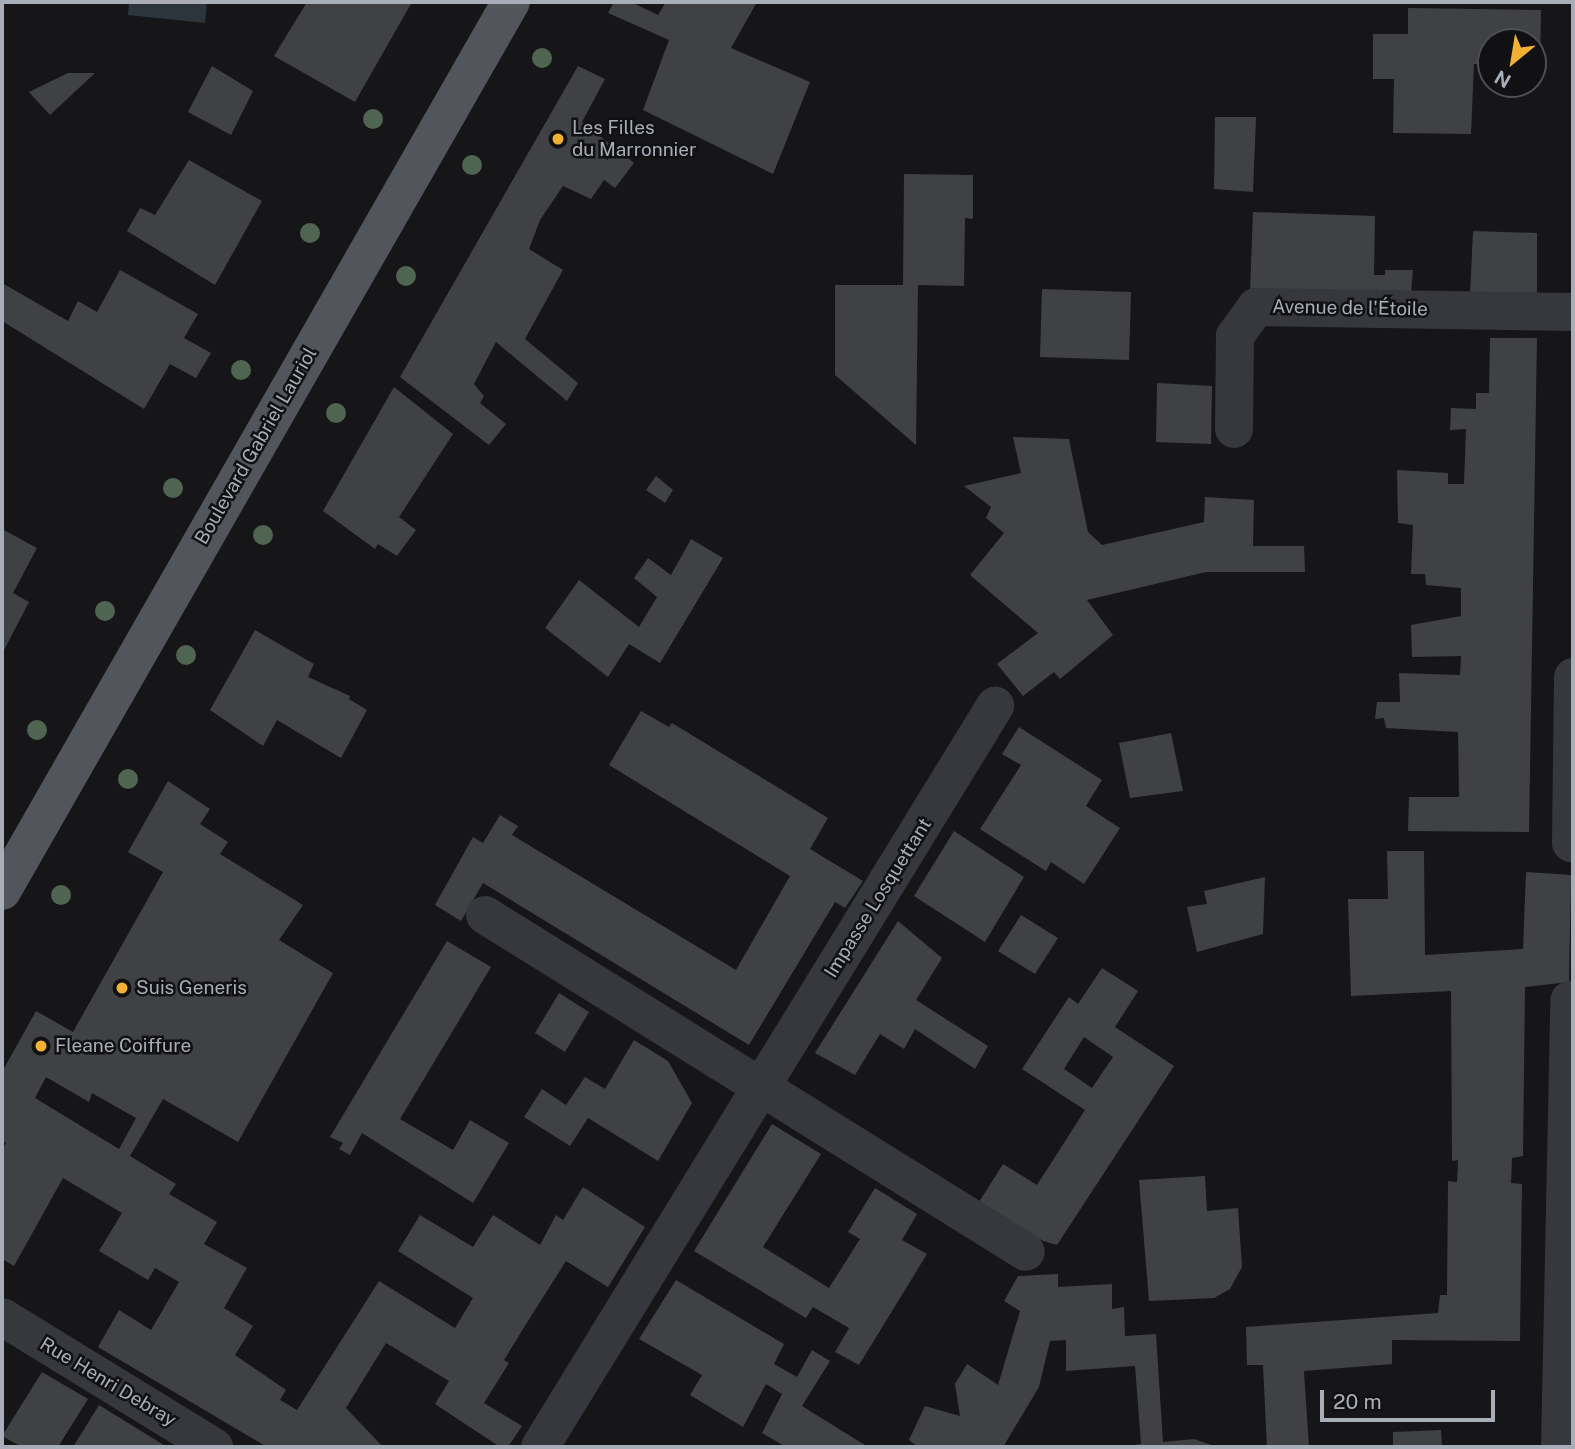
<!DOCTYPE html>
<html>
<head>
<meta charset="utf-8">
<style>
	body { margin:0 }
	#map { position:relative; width:1575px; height:1449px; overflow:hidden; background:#161618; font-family:"Public Sans",sans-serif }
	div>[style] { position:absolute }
	.water>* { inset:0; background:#2c353c }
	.building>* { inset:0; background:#404145 }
	.minor>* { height:38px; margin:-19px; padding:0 19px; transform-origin:19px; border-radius:19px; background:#37383d }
	.major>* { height:38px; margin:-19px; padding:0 19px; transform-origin:19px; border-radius:19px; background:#53555c }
	.trees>* { width:20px; height:20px; margin:-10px; border-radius:50%; background:#506452 }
	.dots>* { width:19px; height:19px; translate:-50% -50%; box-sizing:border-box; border:4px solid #111113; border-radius:50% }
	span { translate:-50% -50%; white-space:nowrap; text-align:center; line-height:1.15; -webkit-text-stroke:5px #111113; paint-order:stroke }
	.poi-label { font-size:19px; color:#a8adb8 }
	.left { translate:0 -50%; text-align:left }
	.street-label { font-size:19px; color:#a8adb8 }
	.frame { position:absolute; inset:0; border:4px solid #a8adb8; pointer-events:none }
	.north { position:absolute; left:1477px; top:28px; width:70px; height:70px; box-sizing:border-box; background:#111113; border:2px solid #4d4f55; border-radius:50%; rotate:210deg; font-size:19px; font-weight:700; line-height:28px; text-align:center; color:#a8adb8 }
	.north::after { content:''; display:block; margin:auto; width:24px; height:32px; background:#f2b134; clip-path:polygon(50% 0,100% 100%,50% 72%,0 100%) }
	.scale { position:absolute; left:1320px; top:1390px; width:175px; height:32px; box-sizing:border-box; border:4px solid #a8adb8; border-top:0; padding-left:9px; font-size:21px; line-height:24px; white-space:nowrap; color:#a8adb8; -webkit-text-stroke:5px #111113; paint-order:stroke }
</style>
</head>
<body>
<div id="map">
	<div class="water">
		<i style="clip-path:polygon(129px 2px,207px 2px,205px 23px,128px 15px)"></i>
	</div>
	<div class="building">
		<i style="clip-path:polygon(307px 2px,412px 2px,355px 102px,274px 56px)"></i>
		<i style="clip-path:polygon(614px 2px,631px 2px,658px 15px,666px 2px,757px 2px,731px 48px,810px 82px,773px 174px,643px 110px,669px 40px,608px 13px)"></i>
		<i style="clip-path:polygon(1408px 8px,1541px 10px,1540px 65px,1533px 65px,1533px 42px,1491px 42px,1491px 64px,1474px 64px,1471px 134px,1393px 133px,1394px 79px,1373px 79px,1373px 34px,1408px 34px)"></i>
		<i style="clip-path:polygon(212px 66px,253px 91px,231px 135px,188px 112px)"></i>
		<i style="clip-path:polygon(578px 66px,605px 79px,582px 122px,634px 163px,615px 188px,604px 180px,591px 199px,563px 186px,540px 220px,529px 249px,563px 270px,525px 339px,578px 383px,567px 401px,496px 342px,474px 384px,484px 396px,480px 403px,506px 424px,489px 445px,400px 377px)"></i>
		<i style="clip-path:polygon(68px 73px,95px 73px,50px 115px,29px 92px)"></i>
		<i style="clip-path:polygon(1215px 117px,1256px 117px,1253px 192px,1214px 189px)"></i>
		<i style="clip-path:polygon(189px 160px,262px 201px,215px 285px,127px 231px,140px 208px,155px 215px)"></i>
		<i style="clip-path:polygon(904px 174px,973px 175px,973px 219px,965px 218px,964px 286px,918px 285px,916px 445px,835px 375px,835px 285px,903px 285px)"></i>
		<i style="clip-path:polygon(1253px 212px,1375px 216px,1374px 275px,1385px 275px,1385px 270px,1413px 270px,1411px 293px,1250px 291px)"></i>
		<i style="clip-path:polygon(1473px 231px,1537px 233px,1537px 296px,1470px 295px)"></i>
		<i style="clip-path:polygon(120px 270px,198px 314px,184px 338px,211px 353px,196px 378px,170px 364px,144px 409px,2px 321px,2px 283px,68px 321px,78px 301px,97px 312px)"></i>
		<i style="clip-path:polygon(1042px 289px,1131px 292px,1129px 360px,1040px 357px)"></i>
		<i style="clip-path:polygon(1490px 338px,1537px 338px,1529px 832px,1408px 831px,1409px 797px,1459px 797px,1458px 732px,1386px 728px,1384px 718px,1375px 719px,1377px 702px,1400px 702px,1399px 673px,1460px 675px,1461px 656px,1412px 657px,1411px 625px,1461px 616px,1461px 588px,1426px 585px,1425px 574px,1411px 574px,1413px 525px,1398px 523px,1397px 470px,1448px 473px,1448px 484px,1464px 484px,1466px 429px,1450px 430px,1451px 408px,1476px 409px,1476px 393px,1489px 393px)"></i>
		<i style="clip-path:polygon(1157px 383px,1212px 386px,1211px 444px,1156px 442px)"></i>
		<i style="clip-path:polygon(394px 387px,453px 434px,399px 517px,416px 530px,397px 556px,378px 544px,375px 549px,323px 511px)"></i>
		<i style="clip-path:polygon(1013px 437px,1069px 439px,1088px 532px,1102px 545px,1204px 522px,1205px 497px,1254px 500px,1253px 546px,1304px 546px,1305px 572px,1206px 572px,1087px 600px,1113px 635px,1060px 679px,1054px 672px,1023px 696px,997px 664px,1038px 633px,970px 575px,1004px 533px,986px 518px,991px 507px,964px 486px,1021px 473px)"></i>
		<i style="clip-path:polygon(656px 476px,673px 490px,665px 503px,646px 490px)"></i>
		<i style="clip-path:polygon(2px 529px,37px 548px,13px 593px,29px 602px,2px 654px)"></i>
		<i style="clip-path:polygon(691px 539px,723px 558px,660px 663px,629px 644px,608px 677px,545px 628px,579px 580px,639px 627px,657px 597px,634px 578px,648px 558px,671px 575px)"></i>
		<i style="clip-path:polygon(255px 630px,314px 664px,308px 677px,350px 696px,349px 699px,367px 710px,341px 758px,277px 720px,263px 746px,210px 710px)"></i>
		<i style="clip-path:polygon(641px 711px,669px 727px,672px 723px,828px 818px,810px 849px,863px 881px,845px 908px,835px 902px,749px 1045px,483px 883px,461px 921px,435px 905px,473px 837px,483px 843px,500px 815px,518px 826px,512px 835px,736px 970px,790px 876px,609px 765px)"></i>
		<i style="clip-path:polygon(1019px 727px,1102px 780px,1086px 806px,1120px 828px,1084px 884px,1051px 862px,1046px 871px,980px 829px,1021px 765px,1002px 754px)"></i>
		<i style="clip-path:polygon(1171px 733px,1183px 791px,1130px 798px,1119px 743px)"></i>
		<i style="clip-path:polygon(evenodd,168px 781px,210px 809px,200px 824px,228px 842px,220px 854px,303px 905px,279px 940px,333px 973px,238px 1142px,163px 1099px,130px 1156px,176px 1184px,169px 1194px,217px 1222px,204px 1244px,247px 1268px,224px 1308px,253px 1326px,235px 1355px,286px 1390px,280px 1400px,297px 1410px,379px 1281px,455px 1328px,473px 1298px,398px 1251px,420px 1215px,473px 1247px,493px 1215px,540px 1245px,556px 1215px,563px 1220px,583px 1187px,645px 1227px,608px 1287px,566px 1261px,523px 1329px,504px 1360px,509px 1363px,484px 1403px,522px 1426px,508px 1447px,500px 1447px,435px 1404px,449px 1381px,386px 1343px,346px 1408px,383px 1447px,267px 1447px,98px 1347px,119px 1310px,151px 1330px,179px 1282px,155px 1268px,148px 1280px,99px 1251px,122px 1213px,63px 1178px,14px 1266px,2px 1259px,2px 1150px,6px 1143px,2px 1140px,2px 1072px,36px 1011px,73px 1032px,163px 872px,128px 852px,168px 781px,46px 1077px,89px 1102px,92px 1093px,136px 1118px,119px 1149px,35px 1098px,46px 1077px)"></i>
		<i style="clip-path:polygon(954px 831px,1024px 877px,985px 942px,914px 896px)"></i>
		<i style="clip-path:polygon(1387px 851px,1424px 851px,1425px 955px,1523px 949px,1526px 872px,1571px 875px,1569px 982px,1525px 987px,1523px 1156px,1512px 1158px,1511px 1183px,1522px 1184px,1520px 1341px,1392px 1340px,1392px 1364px,1304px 1371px,1309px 1447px,1267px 1447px,1263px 1365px,1247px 1365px,1246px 1327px,1438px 1313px,1440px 1295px,1447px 1295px,1448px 1181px,1457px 1182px,1458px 1160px,1452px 1161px,1451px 991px,1351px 996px,1348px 899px,1388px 899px)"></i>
		<i style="clip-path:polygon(1265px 877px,1263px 934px,1197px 952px,1187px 907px,1207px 904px,1204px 891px)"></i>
		<i style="clip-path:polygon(1021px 915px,1058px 938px,1035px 974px,998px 951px)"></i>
		<i style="clip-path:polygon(898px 921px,942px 958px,916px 1000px,988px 1046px,975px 1069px,915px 1029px,904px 1049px,880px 1034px,855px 1075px,815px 1053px)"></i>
		<i style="clip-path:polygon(447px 941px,491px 967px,400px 1119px,453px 1150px,470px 1120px,509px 1143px,473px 1203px,362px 1133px,350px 1155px,339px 1149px,343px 1143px,330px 1137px)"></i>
		<i style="clip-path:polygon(evenodd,1102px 968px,1138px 991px,1115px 1027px,1174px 1066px,1057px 1245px,1043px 1241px,979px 1202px,1003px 1164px,1037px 1185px,1085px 1110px,1022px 1069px,1069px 997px,1078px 1004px,1102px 968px,1084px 1037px,1113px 1057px,1092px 1088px,1064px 1069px,1084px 1037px)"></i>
		<i style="clip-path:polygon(559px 993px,589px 1012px,565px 1052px,535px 1033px)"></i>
		<i style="clip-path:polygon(634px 1040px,668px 1061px,692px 1103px,658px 1161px,588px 1118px,570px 1146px,524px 1117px,542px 1089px,566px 1105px,585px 1077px,605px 1089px)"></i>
		<i style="clip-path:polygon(772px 1124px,821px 1154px,763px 1247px,829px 1288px,860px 1239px,848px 1232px,875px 1188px,917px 1214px,902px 1240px,927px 1254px,859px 1365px,835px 1352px,849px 1328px,813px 1307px,806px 1318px,694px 1251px)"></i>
		<i style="clip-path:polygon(1205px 1176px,1207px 1211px,1238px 1208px,1242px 1267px,1230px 1289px,1214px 1298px,1149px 1301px,1139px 1180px)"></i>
		<i style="clip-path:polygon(1058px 1274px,1058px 1287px,1112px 1284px,1112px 1309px,1124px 1307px,1125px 1336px,1156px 1334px,1163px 1442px,1194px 1439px,1217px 1447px,1118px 1447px,1141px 1444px,1135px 1366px,1066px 1371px,1066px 1340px,1050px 1341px,1039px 1387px,1003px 1447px,918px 1447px,909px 1440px,925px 1406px,960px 1416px,955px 1384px,967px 1364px,998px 1385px,1020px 1311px,1004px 1301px,1018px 1276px)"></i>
		<i style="clip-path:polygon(676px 1280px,784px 1344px,774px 1364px,797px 1377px,812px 1350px,830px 1361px,802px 1406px,868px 1447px,786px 1447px,762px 1433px,782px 1394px,766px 1384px,743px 1427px,690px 1395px,702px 1375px,639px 1339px)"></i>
		<i style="clip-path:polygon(42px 1372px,88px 1399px,58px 1447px,22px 1447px,2px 1436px)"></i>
		<i style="clip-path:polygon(99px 1405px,167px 1447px,73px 1447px)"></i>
		<i style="clip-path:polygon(1441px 1430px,1442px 1447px,1393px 1447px,1393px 1432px)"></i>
	</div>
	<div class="minor">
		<i style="left:1234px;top:429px;width:93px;rotate:-89.4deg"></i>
		<i style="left:1235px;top:336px;width:36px;rotate:-54deg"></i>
		<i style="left:1256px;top:307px;width:317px;rotate:0.9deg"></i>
		<i style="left:1571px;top:843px;width:166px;rotate:-89.3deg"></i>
		<i style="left:485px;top:915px;width:637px;rotate:31.92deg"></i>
		<i style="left:2px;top:1317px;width:249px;rotate:31.5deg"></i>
		<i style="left:540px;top:1447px;width:870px;rotate:-58.45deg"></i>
		<i style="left:1560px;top:1447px;width:447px;rotate:-88.8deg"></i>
	</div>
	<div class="major">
		<i style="left:2px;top:891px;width:1024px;rotate:-60.21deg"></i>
	</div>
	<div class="trees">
		<i style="left:542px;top:58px"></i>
		<i style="left:373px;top:119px"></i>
		<i style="left:472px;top:165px"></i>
		<i style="left:310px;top:233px"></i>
		<i style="left:406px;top:276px"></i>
		<i style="left:241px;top:370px"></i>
		<i style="left:336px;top:413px"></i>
		<i style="left:173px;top:488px"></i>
		<i style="left:263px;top:535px"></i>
		<i style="left:105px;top:611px"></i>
		<i style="left:186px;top:655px"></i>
		<i style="left:37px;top:730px"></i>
		<i style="left:128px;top:779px"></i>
		<i style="left:61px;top:895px"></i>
	</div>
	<div class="dots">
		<i style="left:558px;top:139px;background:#f2b134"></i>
		<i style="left:122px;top:988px;background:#f2b134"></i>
		<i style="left:41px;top:1046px;background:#f2b134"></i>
	</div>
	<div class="poi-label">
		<span class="left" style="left:572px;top:139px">Les Filles<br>du Marronnier</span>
		<span class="left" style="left:136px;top:988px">Suis Generis</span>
		<span class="left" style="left:55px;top:1046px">Fleane Coiffure</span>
	</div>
	<div class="street-label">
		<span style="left:1350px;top:308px;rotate:1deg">Avenue de l'Étoile</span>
		<span style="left:256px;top:446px;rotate:-60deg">Boulevard Gabriel Lauriol</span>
		<span style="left:878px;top:898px;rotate:-58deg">Impasse Losquettant</span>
		<span style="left:108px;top:1382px;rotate:31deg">Rue Henri Debray</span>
	</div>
	<div class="frame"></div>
	<div class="north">N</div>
	<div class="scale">20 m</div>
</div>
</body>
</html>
